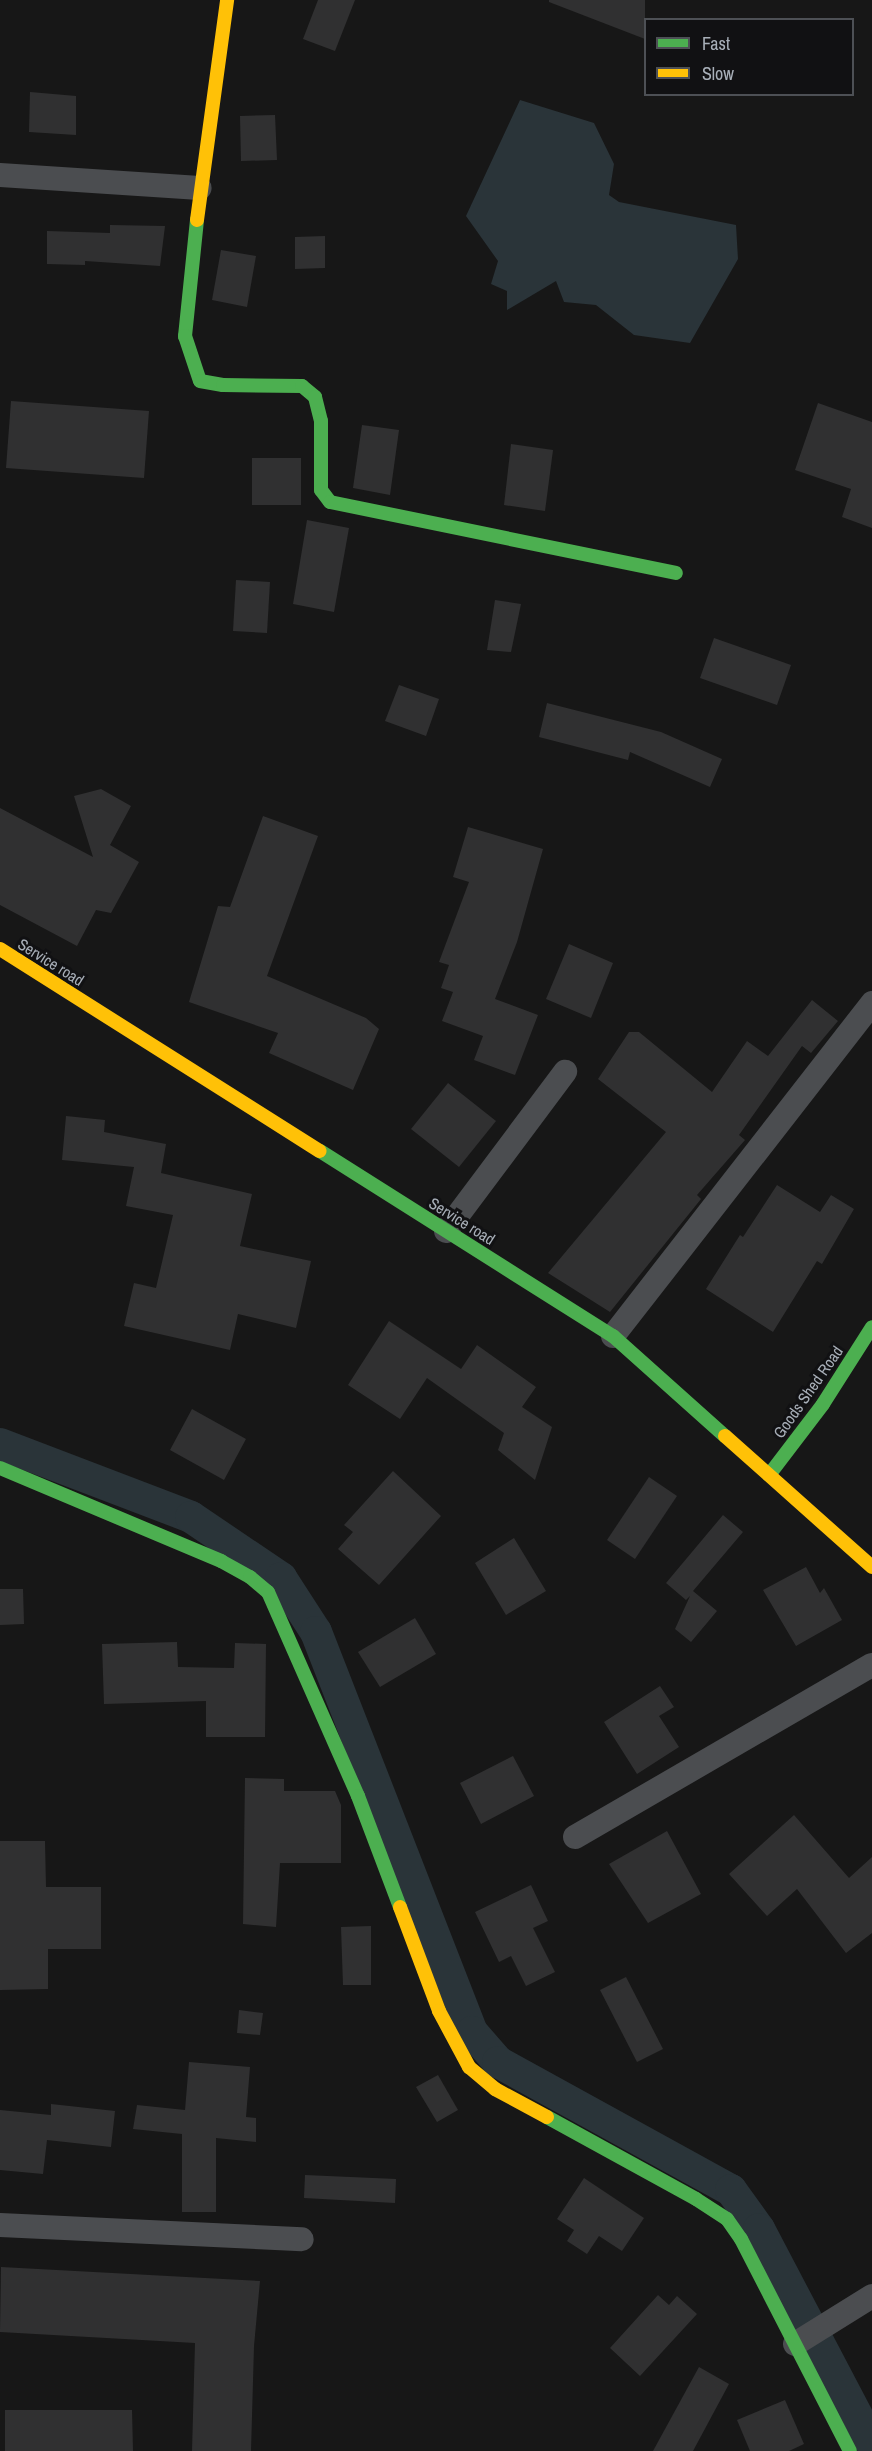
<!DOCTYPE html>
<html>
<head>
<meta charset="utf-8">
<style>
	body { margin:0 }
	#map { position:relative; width:872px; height:2451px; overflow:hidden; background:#171717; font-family:"Archivo Narrow",sans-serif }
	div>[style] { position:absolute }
	.water>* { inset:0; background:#2a3439 }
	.canal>* { height:32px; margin:-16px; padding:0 16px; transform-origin:16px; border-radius:16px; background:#2a3439 }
	.building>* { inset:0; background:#303031 }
	.street>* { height:24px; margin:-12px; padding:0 12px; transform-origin:12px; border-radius:12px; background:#4b4d50 }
	.fast>* { height:14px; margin:-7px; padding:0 7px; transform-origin:7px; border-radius:7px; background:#4caf50 }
	.slow>* { height:14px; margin:-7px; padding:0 7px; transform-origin:7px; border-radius:7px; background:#ffc107 }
	span { translate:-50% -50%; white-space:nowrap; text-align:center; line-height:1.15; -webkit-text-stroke:6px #111113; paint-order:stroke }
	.street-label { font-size:16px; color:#a8afb8 }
	.legend { position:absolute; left:644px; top:18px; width:210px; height:78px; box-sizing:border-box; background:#111113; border:2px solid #4d5055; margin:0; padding:8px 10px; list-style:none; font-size:18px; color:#a8afb8 }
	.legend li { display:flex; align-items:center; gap:12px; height:30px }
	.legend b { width:30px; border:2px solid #4d5055 }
</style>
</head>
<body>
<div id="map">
	<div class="water">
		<i style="clip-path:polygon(520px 100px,594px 123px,614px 164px,609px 195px,619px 202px,736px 225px,738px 259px,690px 343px,634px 335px,596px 305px,564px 302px,556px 281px,507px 310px,507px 291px,491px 284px,498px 261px,466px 216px)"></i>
	</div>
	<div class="canal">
		<i style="left:0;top:1444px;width:204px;rotate:20.9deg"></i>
		<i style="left:191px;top:1517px;width:109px;rotate:34.1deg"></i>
		<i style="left:281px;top:1578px;width:64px;rotate:57.1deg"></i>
		<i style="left:316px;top:1632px;width:429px;rotate:68.7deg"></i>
		<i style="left:472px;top:2032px;width:40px;rotate:49deg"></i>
		<i style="left:498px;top:2062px;width:266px;rotate:28.8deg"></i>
		<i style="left:731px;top:2190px;width:48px;rotate:54.3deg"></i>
		<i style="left:759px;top:2229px;width:243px;rotate:62.3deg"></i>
	</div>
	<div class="building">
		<i style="clip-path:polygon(318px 0,355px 0,335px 51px,303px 39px)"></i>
		<i style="clip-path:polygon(549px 0,645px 0,645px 39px,549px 2px)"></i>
		<i style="clip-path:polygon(30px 92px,76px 96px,76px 135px,29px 132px)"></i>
		<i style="clip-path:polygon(275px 115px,277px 160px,241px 161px,240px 116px)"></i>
		<i style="clip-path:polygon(110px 225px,165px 226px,160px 266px,85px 261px,85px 265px,47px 264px,47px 231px,110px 233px)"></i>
		<i style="clip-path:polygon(325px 236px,325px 268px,295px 269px,295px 237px)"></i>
		<i style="clip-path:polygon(221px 250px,256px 256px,247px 307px,212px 300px)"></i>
		<i style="clip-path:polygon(11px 401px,149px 411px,144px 478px,6px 468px)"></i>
		<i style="clip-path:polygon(818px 403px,872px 422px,872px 528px,842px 517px,851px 489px,795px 470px)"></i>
		<i style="clip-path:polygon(362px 425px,399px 430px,390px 495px,353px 488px)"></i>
		<i style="clip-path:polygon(511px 444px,553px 450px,545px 511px,504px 505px)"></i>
		<i style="clip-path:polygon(252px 458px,301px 458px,301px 505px,252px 505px)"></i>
		<i style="clip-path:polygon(307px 520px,349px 528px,334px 612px,293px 604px)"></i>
		<i style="clip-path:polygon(236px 580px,270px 582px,267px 633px,233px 631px)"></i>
		<i style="clip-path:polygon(495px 600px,521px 604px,511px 652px,487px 650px)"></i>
		<i style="clip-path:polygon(714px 638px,791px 665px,777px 705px,700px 678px)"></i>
		<i style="clip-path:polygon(399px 685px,439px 699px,426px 736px,385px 721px)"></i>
		<i style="clip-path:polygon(547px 703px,661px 732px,722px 759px,710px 787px,630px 752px,628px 760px,539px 737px)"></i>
		<i style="clip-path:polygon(101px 789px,131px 806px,110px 845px,139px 862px,111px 913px,96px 910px,77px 946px,0 905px,0 808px,93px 857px,74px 796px)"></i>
		<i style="clip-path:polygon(263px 816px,318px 836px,267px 976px,366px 1018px,379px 1029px,353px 1090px,269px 1053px,278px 1033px,189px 1002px,218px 906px,230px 907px)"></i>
		<i style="clip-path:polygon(468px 827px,543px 849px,517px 942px,495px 999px,538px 1015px,515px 1075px,474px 1060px,483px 1036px,442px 1021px,453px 992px,441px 988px,449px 965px,439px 962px,469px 882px,453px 877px)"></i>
		<i style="clip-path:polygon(569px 944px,613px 963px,591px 1018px,546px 999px)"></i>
		<i style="clip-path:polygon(812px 1000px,838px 1021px,811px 1053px,802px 1046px,739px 1135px,745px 1140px,697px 1195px,701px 1199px,610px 1312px,548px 1273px,666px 1132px,598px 1079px,629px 1032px,639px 1032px,712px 1092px,747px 1041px,768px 1056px)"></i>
		<i style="clip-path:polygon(448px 1083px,496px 1121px,459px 1167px,411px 1129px)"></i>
		<i style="clip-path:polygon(66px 1116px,105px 1120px,104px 1132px,166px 1144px,161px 1173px,252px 1194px,240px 1246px,311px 1261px,296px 1328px,238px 1314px,230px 1350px,124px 1326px,134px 1283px,156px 1288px,173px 1215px,126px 1206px,134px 1167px,62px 1160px)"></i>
		<i style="clip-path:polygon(777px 1185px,820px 1212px,831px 1195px,854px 1209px,822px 1264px,817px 1261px,773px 1332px,706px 1289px,740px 1235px,743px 1237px)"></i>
		<i style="clip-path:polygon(389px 1321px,461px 1369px,477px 1345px,536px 1387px,522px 1407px,552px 1427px,535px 1480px,498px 1450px,504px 1433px,427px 1378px,400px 1419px,348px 1385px)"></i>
		<i style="clip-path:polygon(192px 1409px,246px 1439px,224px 1480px,170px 1450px)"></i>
		<i style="clip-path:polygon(393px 1471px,441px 1516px,379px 1585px,338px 1549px,353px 1532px,344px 1525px)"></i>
		<i style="clip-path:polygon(649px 1477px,677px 1496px,635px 1559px,607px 1540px)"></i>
		<i style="clip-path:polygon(723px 1515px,743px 1532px,693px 1591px,717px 1611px,691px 1642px,675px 1629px,690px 1596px,686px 1600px,666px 1583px)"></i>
		<i style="clip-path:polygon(514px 1538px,546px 1591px,506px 1615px,475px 1563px)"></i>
		<i style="clip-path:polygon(806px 1567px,820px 1593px,824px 1588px,842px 1620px,796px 1646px,763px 1590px)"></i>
		<i style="clip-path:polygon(0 1589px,23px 1589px,24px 1624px,0 1625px)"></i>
		<i style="clip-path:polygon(415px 1618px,436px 1654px,380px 1687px,358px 1652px)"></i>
		<i style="clip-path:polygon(177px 1642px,178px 1667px,234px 1668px,235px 1643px,266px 1644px,265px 1737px,206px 1737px,206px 1701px,104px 1704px,102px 1644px)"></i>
		<i style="clip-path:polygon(660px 1686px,674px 1707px,659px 1716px,679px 1747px,637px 1774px,604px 1722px)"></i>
		<i style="clip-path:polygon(513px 1756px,534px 1796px,481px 1824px,460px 1783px)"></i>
		<i style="clip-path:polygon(245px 1778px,284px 1779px,284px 1791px,335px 1791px,341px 1805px,341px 1863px,280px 1863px,276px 1927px,243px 1924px)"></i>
		<i style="clip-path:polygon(794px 1815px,849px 1878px,872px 1857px,872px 1933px,846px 1953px,797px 1889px,767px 1916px,729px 1874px)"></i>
		<i style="clip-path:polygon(667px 1831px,701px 1894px,648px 1923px,609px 1864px)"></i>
		<i style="clip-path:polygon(0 1841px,45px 1841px,46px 1887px,101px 1887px,101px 1949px,48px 1949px,48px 1989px,0 1990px)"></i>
		<i style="clip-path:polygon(531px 1885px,548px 1921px,533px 1928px,555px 1972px,526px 1986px,511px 1956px,499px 1962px,475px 1912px)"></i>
		<i style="clip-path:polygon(371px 1926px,371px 1985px,343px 1985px,341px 1927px)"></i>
		<i style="clip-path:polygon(626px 1977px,663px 2049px,637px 2062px,600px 1990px)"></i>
		<i style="clip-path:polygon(239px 2010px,263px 2013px,260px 2035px,237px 2033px)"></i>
		<i style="clip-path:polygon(189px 2062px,250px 2067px,246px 2117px,256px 2118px,256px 2142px,216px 2138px,216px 2212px,182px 2212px,182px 2134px,133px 2129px,137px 2105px,185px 2110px)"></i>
		<i style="clip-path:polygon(438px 2075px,458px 2110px,437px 2122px,416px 2087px)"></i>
		<i style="clip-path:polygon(51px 2104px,115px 2111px,111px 2147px,47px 2140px,43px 2174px,0 2170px,0 2110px,51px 2115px)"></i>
		<i style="clip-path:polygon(305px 2175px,396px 2179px,395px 2203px,304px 2198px)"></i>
		<i style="clip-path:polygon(584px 2178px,644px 2218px,622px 2251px,599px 2236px,587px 2254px,567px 2241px,574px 2230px,557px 2219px)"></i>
		<i style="clip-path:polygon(1px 2267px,260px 2281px,254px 2346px,251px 2451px,192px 2451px,195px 2343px,0 2332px)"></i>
		<i style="clip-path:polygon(658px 2295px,669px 2305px,677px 2296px,697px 2314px,640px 2376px,610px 2348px)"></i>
		<i style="clip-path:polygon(699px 2367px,729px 2384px,693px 2451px,653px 2451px)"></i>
		<i style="clip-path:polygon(785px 2400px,804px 2444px,789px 2451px,750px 2451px,737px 2420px)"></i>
		<i style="clip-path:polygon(5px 2410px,132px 2410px,133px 2451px,5px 2451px)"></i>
	</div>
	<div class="street">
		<i style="left:0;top:175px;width:200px;rotate:3.7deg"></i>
		<i style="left:446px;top:1231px;width:199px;rotate:-53.2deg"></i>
		<i style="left:613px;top:1336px;width:422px;rotate:-52.1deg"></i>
		<i style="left:575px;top:1837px;width:343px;rotate:-30.1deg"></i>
		<i style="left:0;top:2225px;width:302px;rotate:2.7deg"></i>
		<i style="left:795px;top:2344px;width:91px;rotate:-31.9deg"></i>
	</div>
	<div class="fast">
		<i style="left:197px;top:220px;width:117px;rotate:95.9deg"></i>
		<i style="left:185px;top:336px;width:47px;rotate:71.6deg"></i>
		<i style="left:200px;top:381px;width:23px;rotate:10deg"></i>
		<i style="left:223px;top:385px;width:79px;rotate:0.7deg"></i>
		<i style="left:302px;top:386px;width:17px;rotate:40deg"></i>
		<i style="left:315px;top:397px;width:25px;rotate:76deg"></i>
		<i style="left:321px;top:421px;width:69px;rotate:90deg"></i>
		<i style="left:321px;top:490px;width:15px;rotate:53deg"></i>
		<i style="left:330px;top:502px;width:353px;rotate:11.6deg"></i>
		<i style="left:320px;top:1151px;width:347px;rotate:32.3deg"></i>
		<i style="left:613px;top:1336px;width:150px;rotate:41.8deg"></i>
		<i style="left:0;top:1468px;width:240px;rotate:22.8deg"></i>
		<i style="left:221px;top:1561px;width:33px;rotate:29deg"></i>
		<i style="left:250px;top:1577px;width:23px;rotate:40deg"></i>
		<i style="left:268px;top:1592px;width:223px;rotate:66.2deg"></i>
		<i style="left:358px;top:1796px;width:119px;rotate:69.3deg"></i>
		<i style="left:769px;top:1475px;width:89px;rotate:-52.7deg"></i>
		<i style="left:823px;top:1404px;width:91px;rotate:-57.5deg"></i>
		<i style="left:547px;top:2117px;width:170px;rotate:28.8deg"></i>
		<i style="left:696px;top:2199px;width:37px;rotate:33deg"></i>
		<i style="left:727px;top:2219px;width:24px;rotate:55deg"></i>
		<i style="left:741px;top:2239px;width:238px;rotate:62.8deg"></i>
	</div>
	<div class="slow">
		<i style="left:197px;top:220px;width:222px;rotate:-82.2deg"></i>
		<i style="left:0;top:949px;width:378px;rotate:32.3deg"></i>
		<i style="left:725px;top:1436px;width:197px;rotate:41.7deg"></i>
		<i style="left:400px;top:1907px;width:111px;rotate:69.4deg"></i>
		<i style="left:439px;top:2011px;width:64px;rotate:61.8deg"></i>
		<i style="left:469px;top:2067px;width:34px;rotate:40deg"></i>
		<i style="left:495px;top:2089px;width:59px;rotate:28.3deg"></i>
	</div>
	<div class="street-label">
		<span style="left:51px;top:962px;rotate:32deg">Service road</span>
		<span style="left:462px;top:1221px;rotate:32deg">Service road</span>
		<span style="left:808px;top:1392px;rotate:-55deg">Goods Shed Road</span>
	</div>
	<ul class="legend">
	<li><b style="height:8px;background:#4caf50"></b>Fast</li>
	<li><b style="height:8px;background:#ffc107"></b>Slow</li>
	</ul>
</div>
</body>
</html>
